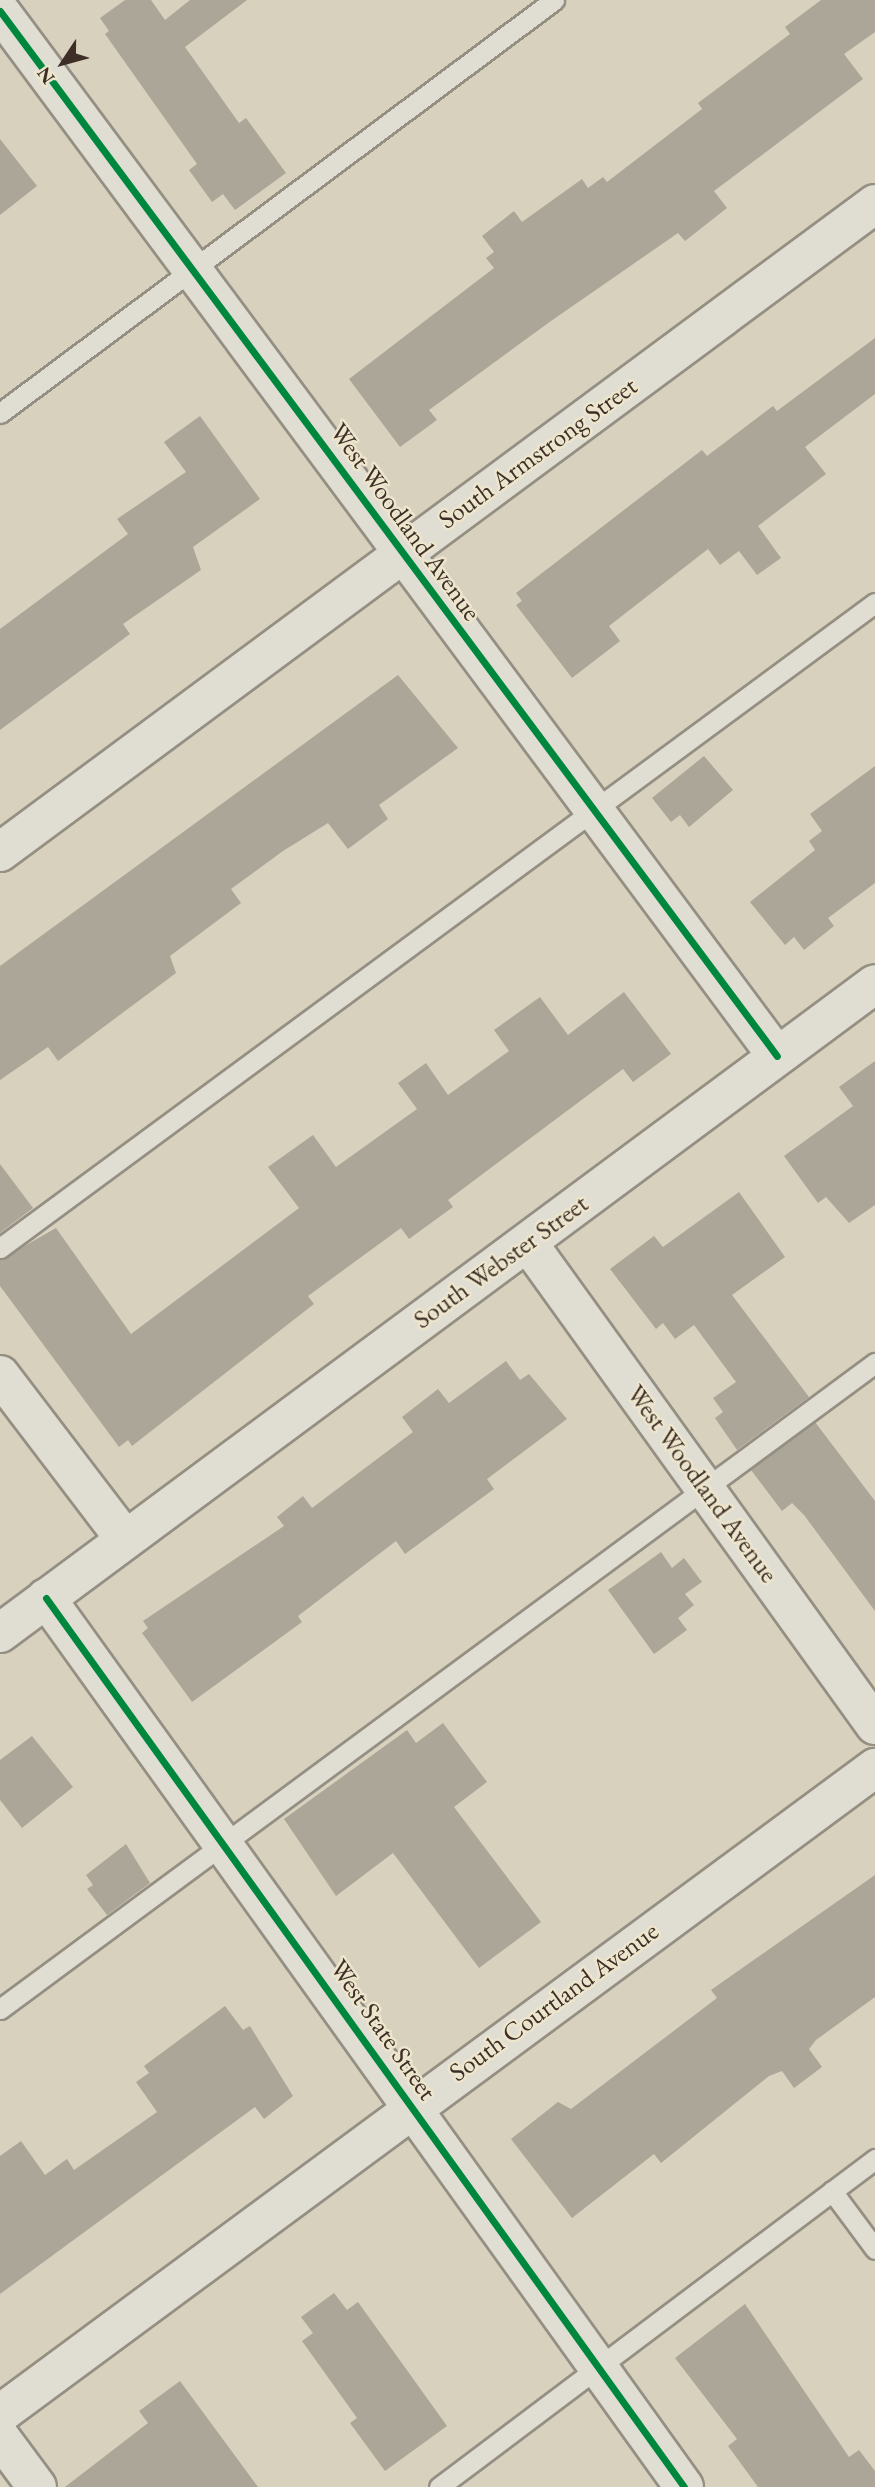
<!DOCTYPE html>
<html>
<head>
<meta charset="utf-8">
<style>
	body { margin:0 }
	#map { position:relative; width:875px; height:2487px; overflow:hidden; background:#d8d1bd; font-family:"EB Garamond",serif }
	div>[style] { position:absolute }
	.building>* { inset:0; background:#aca699 }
	.roads { filter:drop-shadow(2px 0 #958f83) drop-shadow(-2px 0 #958f83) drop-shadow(0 2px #958f83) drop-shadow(0 -2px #958f83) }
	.lane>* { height:19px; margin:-9.5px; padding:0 9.5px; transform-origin:9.5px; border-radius:9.5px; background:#e0ddd3 }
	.street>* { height:38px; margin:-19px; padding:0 19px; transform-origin:19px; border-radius:19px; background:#e0ddd3 }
	.cycleway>* { height:7px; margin:-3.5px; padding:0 3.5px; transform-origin:3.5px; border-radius:3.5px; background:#00873e }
	span { translate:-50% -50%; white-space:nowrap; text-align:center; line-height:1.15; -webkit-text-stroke:5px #ede5cc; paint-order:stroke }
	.street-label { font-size:26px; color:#3d2f28 }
	.north { position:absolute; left:28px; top:28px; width:70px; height:70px; -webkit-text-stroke:5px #ede5cc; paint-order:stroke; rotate:234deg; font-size:19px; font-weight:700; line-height:28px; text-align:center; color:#3d2f28 }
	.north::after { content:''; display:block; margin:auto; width:24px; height:32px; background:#3d2f28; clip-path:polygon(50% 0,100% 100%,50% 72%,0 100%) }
</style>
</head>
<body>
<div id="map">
	<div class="building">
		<i style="clip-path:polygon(125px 0,151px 0,165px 20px,190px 0,247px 0,185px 47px,239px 123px,246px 118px,286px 173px,235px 210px,223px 194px,212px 202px,189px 170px,197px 164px,105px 34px,109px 31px,100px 18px)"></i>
		<i style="clip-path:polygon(821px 0,875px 0,875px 32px,844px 54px,863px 79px,714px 191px,727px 208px,685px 241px,678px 233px,551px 321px,429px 410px,437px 420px,400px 447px,349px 379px,494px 268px,486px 258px,494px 252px,482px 236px,514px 211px,522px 222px,582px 179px,588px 188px,603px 177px,607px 182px,702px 109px,698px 103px,790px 34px,785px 27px)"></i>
		<i style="clip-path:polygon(0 139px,37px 186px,0 215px)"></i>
		<i style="clip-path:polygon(875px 338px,875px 394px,805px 447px,826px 474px,758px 526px,781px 558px,757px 575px,739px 551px,720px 565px,708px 549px,609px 626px,620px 641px,572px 678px,516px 605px,522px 601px,516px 593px,702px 450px,707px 456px,773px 406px,777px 411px)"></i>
		<i style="clip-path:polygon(200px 416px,260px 499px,193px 547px,201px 570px,123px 624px,130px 634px,0 730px,0 629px,128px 534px,117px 519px,186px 472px,164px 442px)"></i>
		<i style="clip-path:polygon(398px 675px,458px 748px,379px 805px,388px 819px,348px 849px,328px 823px,283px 851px,231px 889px,241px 903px,170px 956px,176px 973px,58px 1061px,48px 1047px,0 1080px,0 966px)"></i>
		<i style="clip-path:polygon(704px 756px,733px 790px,689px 827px,680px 815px,671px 822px,652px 798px)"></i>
		<i style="clip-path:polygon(875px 766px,875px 883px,828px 918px,834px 926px,804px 950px,794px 937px,785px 945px,750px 902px,815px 850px,809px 841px,822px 831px,810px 814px)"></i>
		<i style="clip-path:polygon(624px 992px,671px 1054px,633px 1082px,623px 1069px,448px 1200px,453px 1207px,409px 1239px,401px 1228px,308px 1296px,314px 1304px,132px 1446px,128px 1440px,119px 1447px,0 1286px,0 1260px,56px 1228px,131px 1334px,299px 1208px,268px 1167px,313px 1135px,336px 1167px,417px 1109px,398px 1083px,426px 1063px,448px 1095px,509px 1051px,494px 1030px,540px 997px,568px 1035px)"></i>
		<i style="clip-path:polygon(875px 1061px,875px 1205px,849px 1223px,826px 1197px,818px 1203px,784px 1156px,853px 1106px,839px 1087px)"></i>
		<i style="clip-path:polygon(0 1164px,33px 1208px,0 1233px)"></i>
		<i style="clip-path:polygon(739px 1192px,785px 1257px,732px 1295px,809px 1397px,737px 1450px,715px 1418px,723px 1412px,713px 1398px,736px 1382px,694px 1325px,675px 1339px,663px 1323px,656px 1329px,610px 1269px,654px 1236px,663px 1247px)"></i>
		<i style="clip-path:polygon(506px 1361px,520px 1380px,529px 1374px,567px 1419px,487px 1479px,494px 1489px,405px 1554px,396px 1541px,298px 1616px,302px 1622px,192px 1702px,142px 1633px,148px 1628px,143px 1621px,284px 1526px,277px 1517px,303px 1496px,312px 1508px,413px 1432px,402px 1417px,438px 1389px,449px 1403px)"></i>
		<i style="clip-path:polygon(815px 1422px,875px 1501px,875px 1611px,804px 1515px,792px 1503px,782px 1511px,751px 1470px)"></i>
		<i style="clip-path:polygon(661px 1552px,672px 1568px,684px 1558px,702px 1582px,685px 1594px,694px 1605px,678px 1618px,687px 1630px,654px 1654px,608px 1590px)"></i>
		<i style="clip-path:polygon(443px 1723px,487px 1782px,454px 1807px,541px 1922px,479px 1968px,393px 1853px,336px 1896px,284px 1819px,407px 1730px,416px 1743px)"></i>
		<i style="clip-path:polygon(32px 1736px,73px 1787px,22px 1828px,0 1800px,0 1760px)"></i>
		<i style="clip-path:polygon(126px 1844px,150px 1883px,107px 1915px,87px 1889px,93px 1885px,86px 1875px)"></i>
		<i style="clip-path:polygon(875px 1875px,875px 1997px,816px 2040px,809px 2049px,822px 2067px,794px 2088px,782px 2071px,769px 2076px,661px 2163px,654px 2154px,572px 2218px,511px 2139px,558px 2102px,571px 2109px,717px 1998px,711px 1990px)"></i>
		<i style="clip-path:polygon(225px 2006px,243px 2030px,250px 2026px,293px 2096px,264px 2119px,255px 2107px,0 2294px,0 2156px,21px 2141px,45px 2175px,67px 2159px,74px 2170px,157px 2112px,136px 2082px,149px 2073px,144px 2066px)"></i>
		<i style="clip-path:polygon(334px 2293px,347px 2310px,358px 2302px,447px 2426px,385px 2471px,350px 2423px,357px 2418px,302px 2341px,313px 2333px,301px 2317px)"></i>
		<i style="clip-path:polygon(745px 2304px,849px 2457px,859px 2450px,875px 2471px,875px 2487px,758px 2487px,728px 2446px,737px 2439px,675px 2358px)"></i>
		<i style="clip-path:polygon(180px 2381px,258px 2487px,65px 2487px,148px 2423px,139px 2411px)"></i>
	</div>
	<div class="roads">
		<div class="lane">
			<i style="left:0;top:413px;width:691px;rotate:-36.7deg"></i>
			<i style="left:0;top:1248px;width:1087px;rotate:-36.4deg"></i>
			<i style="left:0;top:2009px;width:1088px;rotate:-36.44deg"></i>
			<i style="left:832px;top:2191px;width:72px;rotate:53.4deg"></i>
			<i style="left:439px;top:2487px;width:546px;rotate:-36.95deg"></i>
		</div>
		<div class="street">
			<i style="left:0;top:11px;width:1302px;rotate:53.37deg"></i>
			<i style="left:0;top:852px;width:1089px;rotate:-36.52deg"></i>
			<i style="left:528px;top:1243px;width:594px;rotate:54.25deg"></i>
			<i style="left:0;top:1375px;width:206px;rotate:52.7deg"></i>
			<i style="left:46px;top:1598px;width:1094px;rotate:54.33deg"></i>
			<i style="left:0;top:1633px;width:1089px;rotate:-36.56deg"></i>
			<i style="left:0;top:2414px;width:1088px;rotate:-36.44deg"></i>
			<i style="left:0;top:2437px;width:62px;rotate:53.5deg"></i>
		</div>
	</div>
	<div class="cycleway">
		<i style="left:0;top:11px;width:1302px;rotate:53.37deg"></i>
		<i style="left:46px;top:1598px;width:1094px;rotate:54.33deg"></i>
	</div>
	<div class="street-label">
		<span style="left:538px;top:453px;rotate:-36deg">South Armstrong Street</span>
		<span style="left:405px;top:522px;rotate:54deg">West Woodland Avenue</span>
		<span style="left:501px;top:1262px;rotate:-36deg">South Webster Street</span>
		<span style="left:702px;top:1484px;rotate:54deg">West Woodland Avenue</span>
		<span style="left:554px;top:2002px;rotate:-36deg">South Courtland Avenue</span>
		<span style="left:383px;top:2030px;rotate:55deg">West State Street</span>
	</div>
	<div class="north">N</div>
</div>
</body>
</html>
